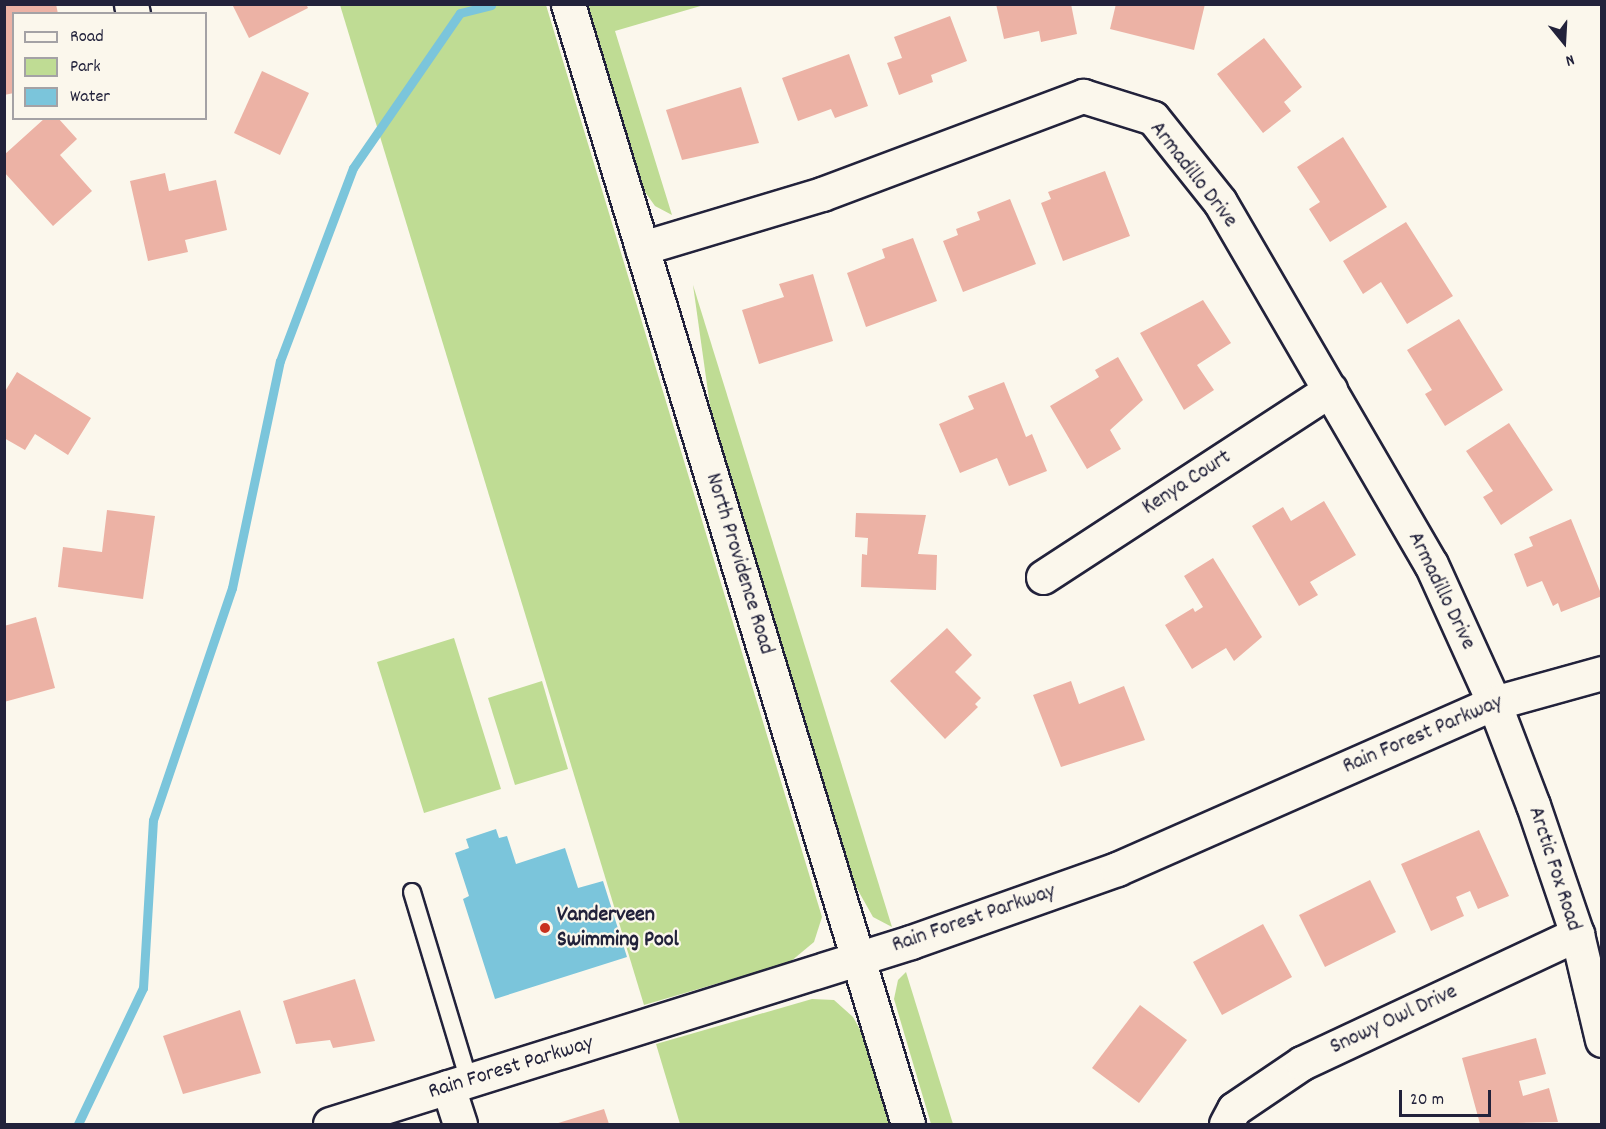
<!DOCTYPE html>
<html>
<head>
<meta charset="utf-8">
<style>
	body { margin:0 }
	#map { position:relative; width:1606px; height:1129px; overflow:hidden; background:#fbf7ec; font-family:Dekko,sans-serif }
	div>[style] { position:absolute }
	.green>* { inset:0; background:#bfdc94 }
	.water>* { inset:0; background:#7bc5db }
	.stream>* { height:9px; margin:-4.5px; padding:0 4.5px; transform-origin:4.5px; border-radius:4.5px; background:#7bc5db }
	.building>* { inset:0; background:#ecb2a5 }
	.roads { filter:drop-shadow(2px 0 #22223b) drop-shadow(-2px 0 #22223b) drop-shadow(0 2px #22223b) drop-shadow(0 -2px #22223b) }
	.service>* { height:16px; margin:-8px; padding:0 8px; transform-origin:8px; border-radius:8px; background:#fbf7ec }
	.minor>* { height:33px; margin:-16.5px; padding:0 16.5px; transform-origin:16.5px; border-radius:16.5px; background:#fbf7ec }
	.tertiary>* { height:33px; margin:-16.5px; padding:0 16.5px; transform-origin:16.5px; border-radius:16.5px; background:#fbf7ec }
	.dots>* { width:16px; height:16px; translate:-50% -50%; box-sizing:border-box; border:3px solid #fbf7ec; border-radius:50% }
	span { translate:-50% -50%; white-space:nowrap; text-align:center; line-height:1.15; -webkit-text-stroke:4.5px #fbf7ec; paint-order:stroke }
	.street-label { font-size:22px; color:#22223b }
	.poi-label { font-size:22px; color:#22223b; font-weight:700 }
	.left { translate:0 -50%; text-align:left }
	.frame { position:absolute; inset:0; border:6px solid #22223b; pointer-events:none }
	.legend { position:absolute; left:12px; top:12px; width:195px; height:108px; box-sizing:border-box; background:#fbf7ec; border:2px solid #a4a2a5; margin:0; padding:8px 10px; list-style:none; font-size:18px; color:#22223b }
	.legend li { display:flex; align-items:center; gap:12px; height:30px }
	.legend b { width:30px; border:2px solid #a4a2a5 }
	.north { position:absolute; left:1534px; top:12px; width:60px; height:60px; -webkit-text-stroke:4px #fbf7ec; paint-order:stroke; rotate:162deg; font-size:16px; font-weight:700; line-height:24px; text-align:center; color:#22223b }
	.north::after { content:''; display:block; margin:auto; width:21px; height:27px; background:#22223b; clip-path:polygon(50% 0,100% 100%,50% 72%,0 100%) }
	.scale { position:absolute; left:1399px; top:1090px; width:92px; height:27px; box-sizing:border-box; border:3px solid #22223b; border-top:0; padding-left:8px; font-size:18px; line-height:21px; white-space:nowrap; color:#22223b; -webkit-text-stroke:4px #fbf7ec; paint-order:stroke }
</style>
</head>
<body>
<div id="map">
	<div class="green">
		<i style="clip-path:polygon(340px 5px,546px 5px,822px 917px,814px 942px,790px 962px,644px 1005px)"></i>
		<i style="clip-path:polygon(585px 5px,704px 5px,615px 31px,672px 215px,655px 206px,638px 182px)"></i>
		<i style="clip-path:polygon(693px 285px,892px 927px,873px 917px,855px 885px,710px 406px)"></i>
		<i style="clip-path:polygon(454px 638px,501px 789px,424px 813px,377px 662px)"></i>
		<i style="clip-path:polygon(542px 681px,568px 769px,515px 785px,488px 698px)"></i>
		<i style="clip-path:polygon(906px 972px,953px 1124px,931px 1124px,894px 999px,898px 980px)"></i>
		<i style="clip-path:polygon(812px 999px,834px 1000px,853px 1017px,866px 1040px,891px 1124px,680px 1124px,656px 1044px)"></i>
	</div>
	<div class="water">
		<i style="clip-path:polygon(496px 829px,499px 838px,507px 836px,516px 864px,565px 848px,578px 888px,603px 881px,627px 957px,495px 999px,463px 899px,469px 896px,455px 853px,469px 848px,466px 839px)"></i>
	</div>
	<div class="stream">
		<i style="left:78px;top:1124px;width:151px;rotate:-64.5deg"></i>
		<i style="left:143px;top:988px;width:168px;rotate:-86.6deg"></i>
		<i style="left:153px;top:820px;width:245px;rotate:-71.2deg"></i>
		<i style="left:232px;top:588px;width:232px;rotate:-78.1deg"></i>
		<i style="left:280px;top:361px;width:206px;rotate:-69.3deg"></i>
		<i style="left:353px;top:168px;width:188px;rotate:-55.4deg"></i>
		<i style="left:460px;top:13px;width:32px;rotate:-14deg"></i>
	</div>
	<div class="building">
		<i style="clip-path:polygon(4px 4px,56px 4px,58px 14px,14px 14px,14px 93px,4px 95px)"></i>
		<i style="clip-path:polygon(232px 4px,306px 4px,308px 8px,249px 38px)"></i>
		<i style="clip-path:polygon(996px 4px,1071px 4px,1077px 34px,1041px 42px,1039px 31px,1004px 39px)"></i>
		<i style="clip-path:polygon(1116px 4px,1205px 4px,1194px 50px,1110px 29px)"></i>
		<i style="clip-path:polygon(950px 16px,967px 61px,931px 75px,933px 82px,899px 95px,887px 63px,902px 58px,894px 37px)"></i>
		<i style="clip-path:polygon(1264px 38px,1302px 87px,1284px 102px,1291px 111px,1263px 133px,1217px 74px)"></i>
		<i style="clip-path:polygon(849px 54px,868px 106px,835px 118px,831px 109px,798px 121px,782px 78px)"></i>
		<i style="clip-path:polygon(262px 71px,309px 93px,280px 155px,234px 133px)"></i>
		<i style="clip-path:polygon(741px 87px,759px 143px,682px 160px,666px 110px)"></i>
		<i style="clip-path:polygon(45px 118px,58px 118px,77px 139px,60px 155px,92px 191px,53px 226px,4px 172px,4px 155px)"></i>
		<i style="clip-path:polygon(1343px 137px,1387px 207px,1330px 242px,1309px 209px,1320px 202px,1297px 167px)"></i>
		<i style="clip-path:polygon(1105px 171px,1130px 236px,1063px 261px,1041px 203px,1051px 199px,1048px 192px)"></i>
		<i style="clip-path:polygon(165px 173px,169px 191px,216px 180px,227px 230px,185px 240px,188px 252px,148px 261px,130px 181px)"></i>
		<i style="clip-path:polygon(1010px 199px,1036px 264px,963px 292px,943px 241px,958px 235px,956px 229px,980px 220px,977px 212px)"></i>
		<i style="clip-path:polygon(1406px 222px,1453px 296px,1407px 324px,1381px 282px,1363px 294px,1343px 261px)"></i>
		<i style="clip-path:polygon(913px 238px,937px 301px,866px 327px,847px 273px,885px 258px,882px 249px)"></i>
		<i style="clip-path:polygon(813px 274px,833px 341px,759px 364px,742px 310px,784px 297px,779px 284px)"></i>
		<i style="clip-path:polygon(1203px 300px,1231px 343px,1197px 365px,1214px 390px,1184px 410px,1140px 333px)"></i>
		<i style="clip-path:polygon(1459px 319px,1503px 390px,1445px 426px,1425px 394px,1432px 390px,1407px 350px)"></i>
		<i style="clip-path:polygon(1118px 357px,1143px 400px,1110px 430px,1121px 449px,1087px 469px,1050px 406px,1099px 377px,1095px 370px)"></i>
		<i style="clip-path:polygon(17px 372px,91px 418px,68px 455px,35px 434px,25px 450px,4px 438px,4px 393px)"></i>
		<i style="clip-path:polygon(1004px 382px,1026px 437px,1032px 434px,1047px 471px,1009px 486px,997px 458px,960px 473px,939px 424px,974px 409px,968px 396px)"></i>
		<i style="clip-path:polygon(1509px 423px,1553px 490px,1501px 525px,1483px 497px,1493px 491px,1466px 451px)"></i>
		<i style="clip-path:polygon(1324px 501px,1356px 555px,1310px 582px,1318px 595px,1299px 606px,1252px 526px,1283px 507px,1291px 521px)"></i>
		<i style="clip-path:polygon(107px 510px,155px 516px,143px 599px,58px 587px,63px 547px,102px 552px)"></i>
		<i style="clip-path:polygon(856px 513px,926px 515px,918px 554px,937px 555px,936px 590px,861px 587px,862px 554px,867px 555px,868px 538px,855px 537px)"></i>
		<i style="clip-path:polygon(1571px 519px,1602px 596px,1561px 612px,1558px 603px,1553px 606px,1542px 581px,1527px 587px,1514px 554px,1533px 546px,1529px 537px)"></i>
		<i style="clip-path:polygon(1213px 558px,1262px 637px,1234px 661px,1226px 648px,1192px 669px,1165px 625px,1193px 608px,1195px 612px,1203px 607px,1184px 576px)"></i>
		<i style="clip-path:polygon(36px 617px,55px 688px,4px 702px,4px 626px)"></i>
		<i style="clip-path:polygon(947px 628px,972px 655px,955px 672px,981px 698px,975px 704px,978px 707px,945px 739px,890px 681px)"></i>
		<i style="clip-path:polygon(1071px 681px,1079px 704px,1124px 686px,1145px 740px,1061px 767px,1033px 695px)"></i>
		<i style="clip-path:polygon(1479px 830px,1509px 896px,1478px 909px,1470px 891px,1456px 897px,1464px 916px,1431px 931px,1401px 864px)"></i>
		<i style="clip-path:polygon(1370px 880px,1396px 932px,1325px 967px,1299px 915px)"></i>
		<i style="clip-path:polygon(1263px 924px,1292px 977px,1222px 1015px,1193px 962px)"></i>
		<i style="clip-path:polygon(355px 979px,375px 1041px,333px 1048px,330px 1040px,296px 1044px,283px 1001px)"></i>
		<i style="clip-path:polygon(1140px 1005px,1187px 1040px,1139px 1103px,1092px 1068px)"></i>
		<i style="clip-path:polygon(240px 1010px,261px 1073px,183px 1094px,163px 1036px)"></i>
		<i style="clip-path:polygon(1536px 1038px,1546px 1074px,1519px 1081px,1523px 1096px,1549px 1088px,1558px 1122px,1480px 1124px,1462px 1058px)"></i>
		<i style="clip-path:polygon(604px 1109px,609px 1124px,555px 1124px)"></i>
	</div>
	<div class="roads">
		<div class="service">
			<i style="left:412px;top:892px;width:197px;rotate:73.2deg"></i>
		</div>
		<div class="minor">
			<i style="left:131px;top:4px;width:10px;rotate:79deg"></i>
			<i style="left:642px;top:248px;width:188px;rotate:-16.7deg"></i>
			<i style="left:822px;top:194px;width:279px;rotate:-20.6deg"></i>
			<i style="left:1083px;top:96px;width:73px;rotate:17.4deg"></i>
			<i style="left:1153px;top:118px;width:107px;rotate:51.4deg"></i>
			<i style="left:1220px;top:202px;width:419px;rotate:59.8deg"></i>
			<i style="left:1431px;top:564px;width:153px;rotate:65.6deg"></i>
			<i style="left:1494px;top:703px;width:109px;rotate:69.1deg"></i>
			<i style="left:1533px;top:805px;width:136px;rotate:71.2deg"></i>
			<i style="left:1577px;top:934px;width:109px;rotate:76.7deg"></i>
			<i style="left:1043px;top:577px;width:343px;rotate:-33.1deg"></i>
			<i style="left:448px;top:1087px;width:39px;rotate:72deg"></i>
			<i style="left:330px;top:1124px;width:609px;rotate:-17.39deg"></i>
			<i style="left:911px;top:942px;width:219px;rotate:-19.5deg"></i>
			<i style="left:1117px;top:869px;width:412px;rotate:-23.8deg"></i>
			<i style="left:1494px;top:703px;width:112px;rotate:-15.5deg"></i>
			<i style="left:1226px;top:1124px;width:17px;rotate:-62deg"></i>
			<i style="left:1234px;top:1109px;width:82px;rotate:-34.1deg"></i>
			<i style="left:1302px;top:1063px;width:304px;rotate:-25.1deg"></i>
		</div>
		<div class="tertiary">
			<i style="left:568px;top:4px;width:1170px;rotate:73.11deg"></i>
		</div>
	</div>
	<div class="dots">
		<i style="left:545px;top:928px;background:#c8321e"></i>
	</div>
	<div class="street-label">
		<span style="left:1193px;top:175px;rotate:52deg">Armadillo Drive</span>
		<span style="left:1187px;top:483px;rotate:-33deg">Kenya Court</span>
		<span style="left:739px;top:564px;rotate:73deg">North Providence Road</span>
		<span style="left:1441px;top:591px;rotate:64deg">Armadillo Drive</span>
		<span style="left:1423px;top:735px;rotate:-23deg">Rain Forest Parkway</span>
		<span style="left:1554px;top:869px;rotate:72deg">Arctic Fox Road</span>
		<span style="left:974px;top:919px;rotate:-19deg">Rain Forest Parkway</span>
		<span style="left:1394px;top:1020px;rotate:-25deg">Snowy Owl Drive</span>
		<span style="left:511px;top:1068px;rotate:-17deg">Rain Forest Parkway</span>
	</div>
	<div class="poi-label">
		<span class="left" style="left:557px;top:928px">Vanderveen<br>Swimming Pool</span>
	</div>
	<div class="frame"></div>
	<ul class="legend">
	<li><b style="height:8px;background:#fbf7ec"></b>Road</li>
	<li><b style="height:16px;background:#bfdc94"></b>Park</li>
	<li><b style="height:16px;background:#7bc5db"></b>Water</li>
	</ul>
	<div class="north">N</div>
	<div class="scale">20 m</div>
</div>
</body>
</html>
